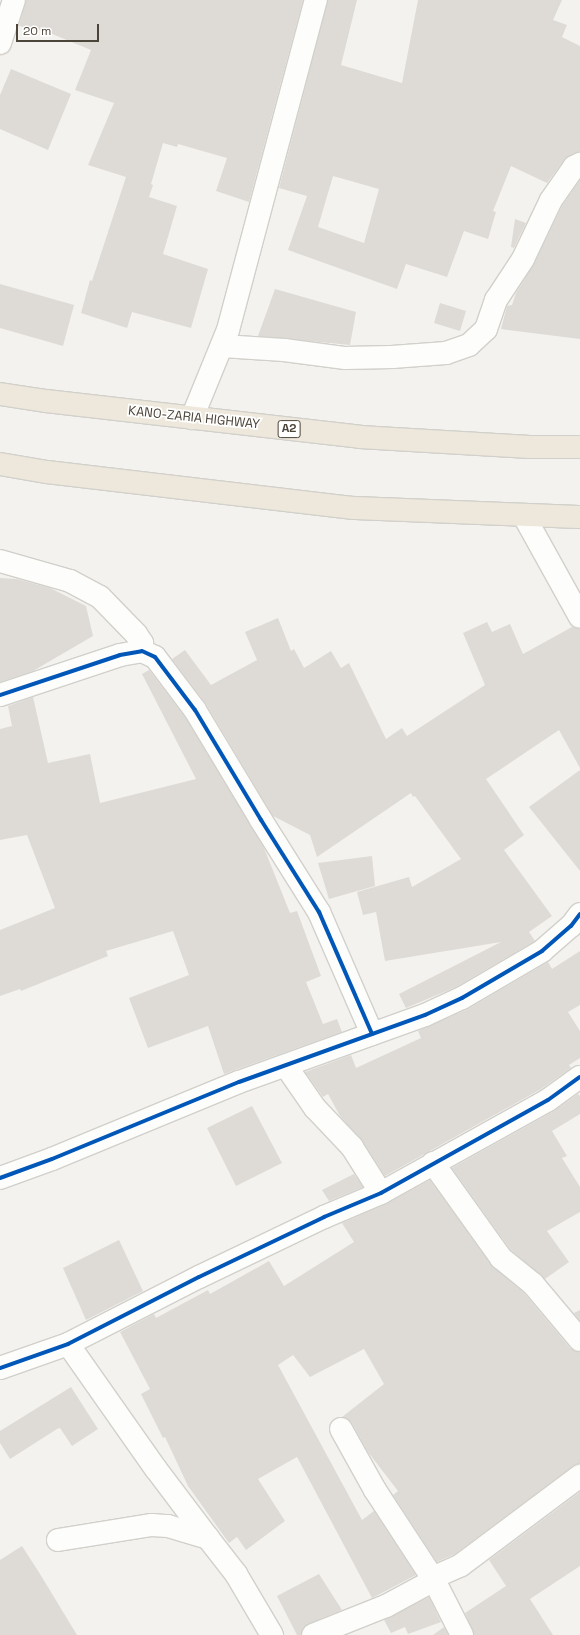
<!DOCTYPE html>
<html>
<head>
<meta charset="utf-8">
<style>
	body { margin:0 }
	#map { position:relative; width:580px; height:1635px; overflow:hidden; background:#f4f2ee; font-family:"Space Grotesk",sans-serif }
	div>[style] { position:absolute }
	.building>* { inset:0; background:#dedbd6 }
	.roads { filter:drop-shadow(1px 0 #d2d0cb) drop-shadow(-1px 0 #d2d0cb) drop-shadow(0 1px #d2d0cb) drop-shadow(0 -1px #d2d0cb) }
	.minor>* { height:22px; margin:-11px; padding:0 11px; transform-origin:11px; border-radius:11px; background:#fdfdfc }
	.highway>* { height:22px; margin:-11px; padding:0 11px; transform-origin:11px; border-radius:11px; background:#ede8db }
	.cycleway>* { height:4px; margin:-2px; padding:0 2px; transform-origin:2px; border-radius:2px; background:#0057b8 }
	span { translate:-50% -50%; white-space:nowrap; text-align:center; line-height:1.15; -webkit-text-stroke:3.5px #fff; paint-order:stroke }
	.shield-label span { padding:1px 3px; background:#fff; border:1px solid; border-radius:3px; -webkit-text-stroke-width:0 }
	.shield-label { font-size:12px; color:#4b4439; font-weight:700 }
	.street-label { font-size:13px; color:#4b4439 }
	.scale { position:absolute; left:16px; top:24px; width:83px; height:18px; box-sizing:border-box; border:2px solid #4b4439; border-top:0; padding-left:5px; font-size:12px; line-height:14px; white-space:nowrap; color:#4b4439; -webkit-text-stroke:3px #fff; paint-order:stroke }
</style>
</head>
<body>
<div id="map">
	<div class="building">
		<i style="clip-path:polygon(26px 0,303px 0,249px 202px,216px 191px,227px 158px,178px 144px,177px 147px,163px 143px,151px 184px,153px 185px,149px 197px,177px 206px,163px 254px,208px 269px,191px 328px,132px 312px,127px 328px,81px 313px,90px 280px,92px 281px,126px 177px,88px 165px,114px 103px,75px 90px,91px 50px,45px 31px,19px 26px)"></i>
		<i style="clip-path:polygon(evenodd,328px 0,357px 0,341px 65px,402px 83px,418px 0,562px 0,553px 20px,567px 25px,562px 37px,580px 46px,580px 152px,574px 153px,564px 160px,547px 183px,511px 166px,493px 211px,496px 212px,488px 239px,464px 231px,447px 277px,406px 264px,397px 289px,288px 250px,307px 196px,279px 188px,328px 0,333px 176px,379px 189px,364px 243px,318px 227px,333px 176px)"></i>
		<i style="clip-path:polygon(11px 69px,71px 94px,48px 150px,0 129px,0 95px)"></i>
		<i style="clip-path:polygon(580px 180px,580px 339px,501px 329px,507px 306px,512px 305px,516px 293px,534px 264px,562px 206px)"></i>
		<i style="clip-path:polygon(515px 219px,526px 223px,514px 248px,511px 247px)"></i>
		<i style="clip-path:polygon(0 284px,74px 305px,63px 346px,0 328px)"></i>
		<i style="clip-path:polygon(275px 289px,356px 312px,350px 345px,258px 336px)"></i>
		<i style="clip-path:polygon(440px 303px,466px 311px,460px 331px,434px 323px)"></i>
		<i style="clip-path:polygon(0 578px,17px 579px,50px 588px,86px 606px,93px 636px,33px 671px,0 682px)"></i>
		<i style="clip-path:polygon(278px 618px,291px 651px,294px 649px,304px 668px,331px 651px,341px 668px,349px 663px,386px 739px,402px 728px,407px 736px,485px 685px,463px 633px,487px 622px,492px 632px,510px 624px,523px 654px,572px 627px,580px 629px,580px 768px,559px 730px,486px 779px,524px 835px,504px 850px,552px 916px,529px 932px,535px 941px,456px 987px,406px 1008px,399px 994px,501px 942px,385px 961px,376px 912px,363px 915px,357px 892px,409px 877px,412px 887px,461px 859px,415px 796px,413px 797px,411px 793px,317px 857px,310px 835px,273px 816px,206px 704px,172px 659px,185px 650px,211px 685px,257px 660px,245px 632px)"></i>
		<i style="clip-path:polygon(149px 670px,185px 717px,264px 848px,290px 913px,297px 911px,321px 976px,306px 982px,323px 1024px,337px 1019px,342px 1032px,224px 1074px,208px 1026px,148px 1048px,129px 998px,189px 975px,173px 931px,106px 951px,108px 956px,21px 991px,20px 989px,0 996px,0 930px,55px 908px,27px 835px,0 840px,0 729px,12px 726px,8px 706px,33px 697px,48px 763px,90px 754px,100px 803px,196px 779px,142px 674px)"></i>
		<i style="clip-path:polygon(580px 770px,580px 871px,529px 807px)"></i>
		<i style="clip-path:polygon(372px 856px,375px 886px,329px 899px,318px 863px)"></i>
		<i style="clip-path:polygon(580px 951px,580px 1005px,568px 1012px,580px 1031px,580px 1058px,569px 1065px,571px 1068px,541px 1089px,385px 1176px,362px 1140px,340px 1116px,328px 1094px,323px 1097px,305px 1072px,351px 1055px,356px 1068px,421px 1038px,418px 1031px,468px 1009px,548px 962px,552px 969px)"></i>
		<i style="clip-path:polygon(578px 1094px,580px 1096px,580px 1114px,552px 1131px,567px 1156px,562px 1158px,580px 1187px,580px 1212px,547px 1231px,569px 1262px,545px 1279px,510px 1249px,452px 1168px,554px 1111px)"></i>
		<i style="clip-path:polygon(252px 1106px,282px 1163px,236px 1186px,207px 1128px)"></i>
		<i style="clip-path:polygon(354px 1174px,363px 1187px,329px 1201px,322px 1190px)"></i>
		<i style="clip-path:polygon(430px 1180px,491px 1265px,524px 1293px,570px 1348px,580px 1352px,580px 1464px,573px 1466px,455px 1554px,437px 1562px,393px 1495px,398px 1491px,368px 1452px,352px 1423px,348px 1419px,342px 1417px,384px 1384px,364px 1349px,310px 1377px,293px 1355px,278px 1365px,362px 1520px,374px 1511px,416px 1575px,372px 1598px,297px 1457px,258px 1479px,285px 1521px,246px 1550px,237px 1537px,229px 1543px,188px 1486px,165px 1437px,163px 1438px,141px 1394px,150px 1389px,120px 1332px,154px 1314px,156px 1318px,208px 1290px,210px 1294px,269px 1261px,284px 1286px,354px 1242px,342px 1223px,386px 1204px)"></i>
		<i style="clip-path:polygon(119px 1240px,143px 1291px,86px 1320px,63px 1268px)"></i>
		<i style="clip-path:polygon(580px 1310px,580px 1321px,574px 1313px)"></i>
		<i style="clip-path:polygon(71px 1387px,98px 1429px,72px 1446px,60px 1428px,57px 1429px,10px 1459px,0 1443px,0 1431px)"></i>
		<i style="clip-path:polygon(580px 1492px,580px 1566px,530px 1599px,553px 1635px,474px 1635px,465px 1613px,506px 1586px,489px 1560px)"></i>
		<i style="clip-path:polygon(22px 1546px,40px 1574px,77px 1635px,0 1635px,0 1560px)"></i>
		<i style="clip-path:polygon(319px 1574px,342px 1610px,308px 1624px,303px 1628px,301px 1635px,297px 1635px,277px 1596px)"></i>
		<i style="clip-path:polygon(429px 1597px,441px 1622px,408px 1634px,405px 1627px,391px 1633px,384px 1620px)"></i>
		<i style="clip-path:polygon(444px 1627px,448px 1635px,433px 1635px)"></i>
	</div>
	<div class="roads">
		<div class="minor">
			<i style="left:0;top:43px;width:45px;rotate:-72deg"></i>
			<i style="left:222px;top:346px;width:62px;rotate:3.7deg"></i>
			<i style="left:284px;top:350px;width:62px;rotate:7.5deg"></i>
			<i style="left:345px;top:358px;width:47px;rotate:-1.2deg"></i>
			<i style="left:392px;top:357px;width:54px;rotate:-4.2deg"></i>
			<i style="left:446px;top:353px;width:24px;rotate:-19deg"></i>
			<i style="left:469px;top:345px;width:23px;rotate:-43deg"></i>
			<i style="left:486px;top:329px;width:31px;rotate:-71deg"></i>
			<i style="left:496px;top:300px;width:49px;rotate:-56.6deg"></i>
			<i style="left:523px;top:259px;width:65px;rotate:-64.6deg"></i>
			<i style="left:551px;top:200px;width:40px;rotate:-55.1deg"></i>
			<i style="left:574px;top:167px;width:7px;rotate:-27deg"></i>
			<i style="left:192px;top:418px;width:95px;rotate:-67.8deg"></i>
			<i style="left:228px;top:330px;width:342px;rotate:-75.1deg"></i>
			<i style="left:524px;top:516px;width:115px;rotate:61deg"></i>
			<i style="left:0;top:561px;width:73px;rotate:15.9deg"></i>
			<i style="left:70px;top:581px;width:34px;rotate:28deg"></i>
			<i style="left:100px;top:597px;width:52px;rotate:45.8deg"></i>
			<i style="left:136px;top:634px;width:11px;rotate:56deg"></i>
			<i style="left:142px;top:643px;width:8px;rotate:90deg"></i>
			<i style="left:0;top:695px;width:126px;rotate:-18.4deg"></i>
			<i style="left:120px;top:655px;width:22px;rotate:-10deg"></i>
			<i style="left:142px;top:651px;width:14px;rotate:25deg"></i>
			<i style="left:155px;top:657px;width:66px;rotate:53deg"></i>
			<i style="left:195px;top:710px;width:128px;rotate:59deg"></i>
			<i style="left:261px;top:820px;width:109px;rotate:57.8deg"></i>
			<i style="left:319px;top:912px;width:133px;rotate:66.5deg"></i>
			<i style="left:286px;top:1066px;width:51px;rotate:55.4deg"></i>
			<i style="left:315px;top:1108px;width:54px;rotate:46.5deg"></i>
			<i style="left:352px;top:1147px;width:54px;rotate:57.8deg"></i>
			<i style="left:433px;top:1163px;width:117px;rotate:54.4deg"></i>
			<i style="left:501px;top:1258px;width:41px;rotate:39.1deg"></i>
			<i style="left:533px;top:1284px;width:73px;rotate:50deg"></i>
			<i style="left:0;top:1178px;width:55px;rotate:-20.1deg"></i>
			<i style="left:52px;top:1159px;width:202px;rotate:-22.4deg"></i>
			<i style="left:239px;top:1082px;width:198px;rotate:-19.8deg"></i>
			<i style="left:425px;top:1015px;width:41px;rotate:-24.7deg"></i>
			<i style="left:462px;top:998px;width:93px;rotate:-30.4deg"></i>
			<i style="left:542px;top:951px;width:38px;rotate:-41deg"></i>
			<i style="left:571px;top:926px;width:15px;rotate:-53deg"></i>
			<i style="left:68px;top:1344px;width:153px;rotate:54.9deg"></i>
			<i style="left:156px;top:1469px;width:86px;rotate:53deg"></i>
			<i style="left:0;top:1368px;width:72px;rotate:-19.4deg"></i>
			<i style="left:68px;top:1344px;width:147px;rotate:-27.1deg"></i>
			<i style="left:199px;top:1277px;width:139px;rotate:-25.6deg"></i>
			<i style="left:324px;top:1217px;width:62px;rotate:-22.8deg"></i>
			<i style="left:381px;top:1193px;width:191px;rotate:-29.1deg"></i>
			<i style="left:548px;top:1100px;width:39px;rotate:-36deg"></i>
			<i style="left:341px;top:1429px;width:70px;rotate:60.9deg"></i>
			<i style="left:375px;top:1490px;width:108px;rotate:56.8deg"></i>
			<i style="left:434px;top:1580px;width:62px;rotate:63deg"></i>
			<i style="left:58px;top:1540px;width:95px;rotate:-9.1deg"></i>
			<i style="left:152px;top:1525px;width:16px;rotate:4deg"></i>
			<i style="left:168px;top:1526px;width:42px;rotate:16.7deg"></i>
			<i style="left:208px;top:1538px;width:46px;rotate:52.1deg"></i>
			<i style="left:236px;top:1574px;width:71px;rotate:59.5deg"></i>
			<i style="left:313px;top:1635px;width:79px;rotate:-21.7deg"></i>
			<i style="left:386px;top:1606px;width:55px;rotate:-28.4deg"></i>
			<i style="left:434px;top:1580px;width:7px;rotate:-45deg"></i>
			<i style="left:439px;top:1575px;width:24px;rotate:-24deg"></i>
			<i style="left:461px;top:1565px;width:149px;rotate:-36.8deg"></i>
		</div>
		<div class="highway">
			<i style="left:0;top:394px;width:47px;rotate:8.7deg"></i>
			<i style="left:46px;top:401px;width:316px;rotate:6.5deg"></i>
			<i style="left:360px;top:437px;width:170px;rotate:3.4deg"></i>
			<i style="left:530px;top:447px;width:50px"></i>
			<i style="left:0;top:464px;width:48px;rotate:9.7deg"></i>
			<i style="left:47px;top:472px;width:309px;rotate:6.7deg"></i>
			<i style="left:354px;top:508px;width:226px;rotate:2.3deg"></i>
		</div>
	</div>
	<div class="cycleway">
		<i style="left:0;top:695px;width:126px;rotate:-18.4deg"></i>
		<i style="left:120px;top:655px;width:22px;rotate:-10deg"></i>
		<i style="left:142px;top:651px;width:14px;rotate:25deg"></i>
		<i style="left:155px;top:657px;width:66px;rotate:53deg"></i>
		<i style="left:195px;top:710px;width:128px;rotate:59deg"></i>
		<i style="left:261px;top:820px;width:109px;rotate:57.8deg"></i>
		<i style="left:319px;top:912px;width:133px;rotate:66.5deg"></i>
		<i style="left:0;top:1178px;width:55px;rotate:-20.1deg"></i>
		<i style="left:52px;top:1159px;width:202px;rotate:-22.4deg"></i>
		<i style="left:239px;top:1082px;width:198px;rotate:-19.8deg"></i>
		<i style="left:425px;top:1015px;width:41px;rotate:-24.7deg"></i>
		<i style="left:462px;top:998px;width:93px;rotate:-30.4deg"></i>
		<i style="left:542px;top:951px;width:38px;rotate:-41deg"></i>
		<i style="left:571px;top:926px;width:15px;rotate:-53deg"></i>
		<i style="left:0;top:1368px;width:72px;rotate:-19.4deg"></i>
		<i style="left:68px;top:1344px;width:147px;rotate:-27.1deg"></i>
		<i style="left:199px;top:1277px;width:139px;rotate:-25.6deg"></i>
		<i style="left:324px;top:1217px;width:62px;rotate:-22.8deg"></i>
		<i style="left:381px;top:1193px;width:191px;rotate:-29.1deg"></i>
		<i style="left:548px;top:1100px;width:39px;rotate:-36deg"></i>
	</div>
	<div class="shield-label">
		<span style="left:289px;top:429px">A2</span>
	</div>
	<div class="street-label">
		<span style="left:194px;top:418px;rotate:6deg">KANO-ZARIA HIGHWAY</span>
	</div>
	<div class="scale">20 m</div>
</div>
</body>
</html>
